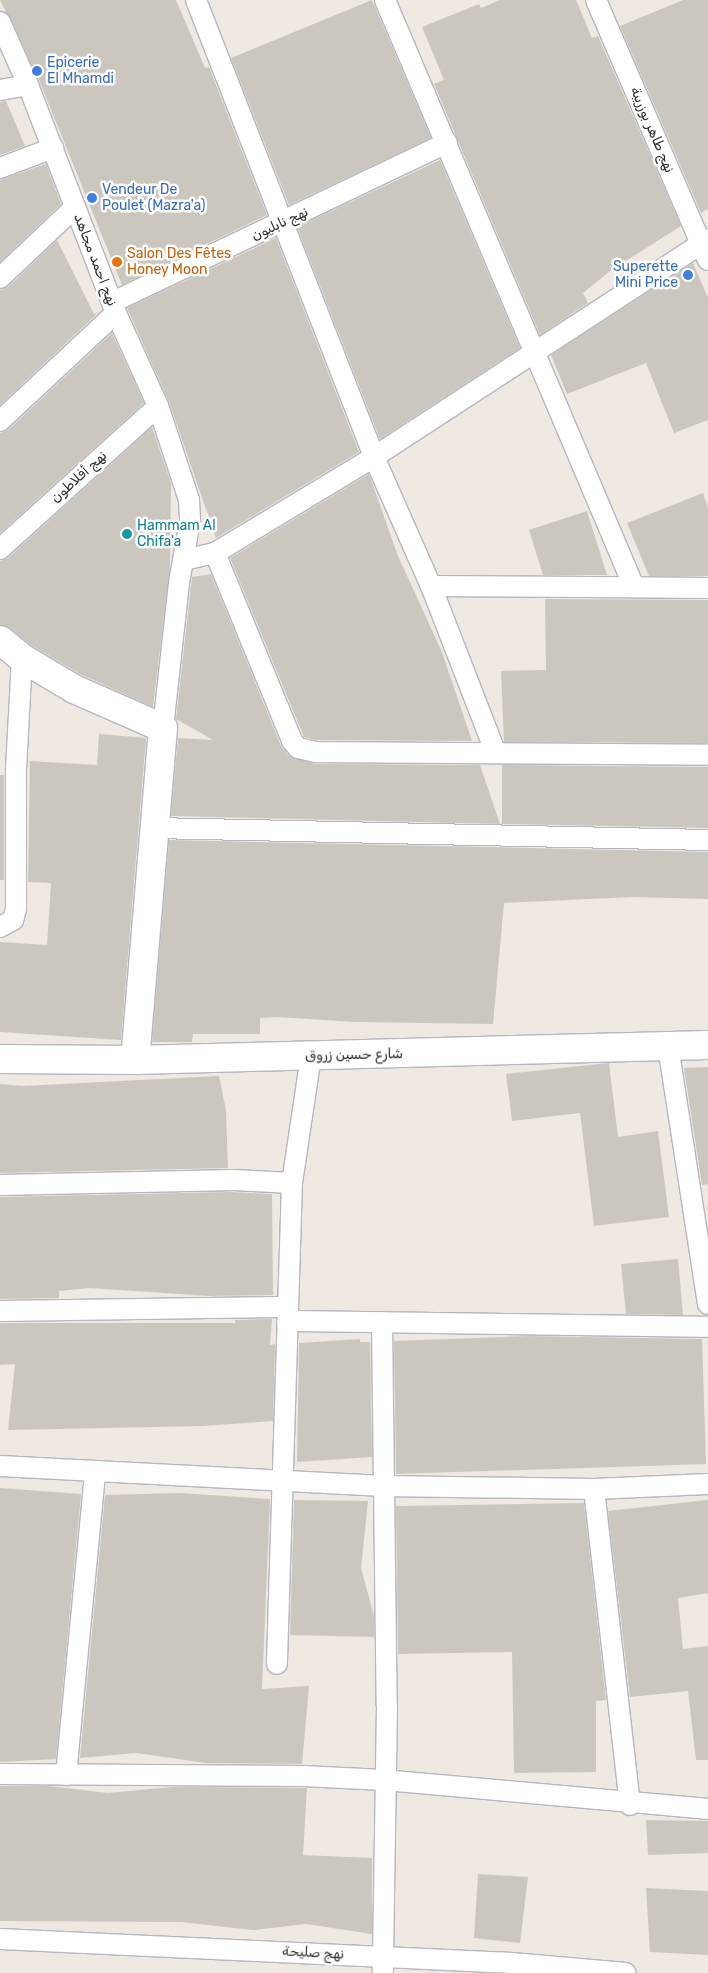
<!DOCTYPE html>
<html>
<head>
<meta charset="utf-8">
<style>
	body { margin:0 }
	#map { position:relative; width:708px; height:1973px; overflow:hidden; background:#efe9e1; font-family:Rubik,Vazirmatn,sans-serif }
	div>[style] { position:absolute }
	.building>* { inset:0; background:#cbc7bf }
	.roads { filter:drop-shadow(1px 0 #b4b7c1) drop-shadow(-1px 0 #b4b7c1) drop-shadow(0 1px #b4b7c1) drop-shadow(0 -1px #b4b7c1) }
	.street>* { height:20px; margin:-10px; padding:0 10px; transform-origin:10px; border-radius:10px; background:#fff }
	.secondary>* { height:28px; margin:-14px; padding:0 14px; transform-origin:14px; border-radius:14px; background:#fff }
	.dots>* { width:14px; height:14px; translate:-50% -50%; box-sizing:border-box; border:2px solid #fff; border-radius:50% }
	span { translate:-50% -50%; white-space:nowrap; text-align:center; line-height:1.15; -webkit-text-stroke:5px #fff; paint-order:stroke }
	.shop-label { font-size:14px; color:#366cbe }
	.left { translate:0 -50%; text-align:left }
	.right { translate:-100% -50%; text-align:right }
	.street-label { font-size:14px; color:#2e2e2e }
	.food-label { font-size:14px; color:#c56008 }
	.culture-label { font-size:14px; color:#0d838f }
</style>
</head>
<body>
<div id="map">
	<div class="building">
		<i style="clip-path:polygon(0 0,176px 0,205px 68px,209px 67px,267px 215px,122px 285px,39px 80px)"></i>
		<i style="clip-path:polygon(372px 0,431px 138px,289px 205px,231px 58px)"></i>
		<i style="clip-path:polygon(500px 0,576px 0,592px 38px,598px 36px,681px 226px,610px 271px,583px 293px,588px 303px,540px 335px,434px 84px,444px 80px,422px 27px,479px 4px,481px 8px)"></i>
		<i style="clip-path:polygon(683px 0,708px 0,708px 209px,701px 213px,620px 26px)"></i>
		<i style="clip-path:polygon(6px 101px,25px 146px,0 155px,0 102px)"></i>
		<i style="clip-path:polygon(440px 160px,520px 348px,380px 439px,297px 227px)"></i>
		<i style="clip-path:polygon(46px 164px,61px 204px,0 262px,0 180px)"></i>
		<i style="clip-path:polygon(276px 238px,359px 452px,216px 538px,169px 402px,127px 308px)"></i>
		<i style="clip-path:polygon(57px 240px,94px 314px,99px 312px,0 405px,0 290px,8px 287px)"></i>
		<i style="clip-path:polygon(693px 263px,708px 298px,708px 420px,674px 433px,646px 363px,567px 394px,551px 355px)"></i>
		<i style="clip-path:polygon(112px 333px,144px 403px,0 533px,0 433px,8px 430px)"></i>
		<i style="clip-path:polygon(152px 427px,171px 483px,170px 567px,153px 707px,80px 674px,31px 645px,10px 628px,0 625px,0 561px,8px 558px)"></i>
		<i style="clip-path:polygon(369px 474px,398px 556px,442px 652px,472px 741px,316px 740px,304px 737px,230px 558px)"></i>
		<i style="clip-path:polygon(703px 493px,708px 508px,708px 576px,649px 576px,627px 523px)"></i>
		<i style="clip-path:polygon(587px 511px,607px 575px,543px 575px,529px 530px)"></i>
		<i style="clip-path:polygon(211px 574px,281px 746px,289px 756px,315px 764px,480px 765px,500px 824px,171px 816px,178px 738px,213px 740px,176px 719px,192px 577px)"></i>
		<i style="clip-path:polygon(545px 599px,708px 600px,708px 743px,504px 742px,501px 671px,546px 670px)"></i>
		<i style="clip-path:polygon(99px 734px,146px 738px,121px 1040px,0 1032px,0 942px,47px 945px,51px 883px,28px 882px,30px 761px,97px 765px)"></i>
		<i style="clip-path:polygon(502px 765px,708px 767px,708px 828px,502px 824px)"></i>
		<i style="clip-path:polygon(0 775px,4px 775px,4px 880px,0 880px)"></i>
		<i style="clip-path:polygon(169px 840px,708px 852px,708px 899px,633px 897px,504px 903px,493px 1024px,355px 1022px,277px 1017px,260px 1018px,260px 1034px,193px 1034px,192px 1042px,152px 1042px)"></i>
		<i style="clip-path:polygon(609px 1063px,618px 1137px,658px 1131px,669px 1217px,594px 1226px,580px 1113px,512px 1121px,506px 1074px)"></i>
		<i style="clip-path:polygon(708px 1067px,708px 1184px,702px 1185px,684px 1068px)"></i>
		<i style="clip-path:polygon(219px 1076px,226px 1110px,228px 1168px,0 1173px,0 1084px,23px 1086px)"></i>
		<i style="clip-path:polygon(229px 1192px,272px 1194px,273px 1295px,209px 1296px,90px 1288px,59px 1291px,59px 1298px,0 1299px,0 1197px)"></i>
		<i style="clip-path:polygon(678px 1259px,683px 1315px,626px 1314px,621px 1264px)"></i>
		<i style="clip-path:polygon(272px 1319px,270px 1345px,275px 1344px,273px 1421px,203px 1426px,8px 1430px,15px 1364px,0 1365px,0 1323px,235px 1323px,235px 1320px)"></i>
		<i style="clip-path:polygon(527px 1336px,702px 1339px,706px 1464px,396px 1474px,394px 1341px)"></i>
		<i style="clip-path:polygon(360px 1339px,360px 1342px,370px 1342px,372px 1457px,297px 1462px,299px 1343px)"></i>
		<i style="clip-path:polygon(0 1488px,81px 1494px,56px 1759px,0 1762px)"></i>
		<i style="clip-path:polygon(179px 1493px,270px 1499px,262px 1689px,309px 1686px,302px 1764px,206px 1763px,136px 1753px,80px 1758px,105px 1495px)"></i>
		<i style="clip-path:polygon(294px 1500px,368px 1501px,361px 1568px,374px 1616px,374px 1637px,290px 1635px)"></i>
		<i style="clip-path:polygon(708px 1500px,708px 1593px,678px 1598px,683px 1649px,708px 1646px,708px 1760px,696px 1760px,688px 1691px,630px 1697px,608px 1511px)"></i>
		<i style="clip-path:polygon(584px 1503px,606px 1700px,596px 1701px,596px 1772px,514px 1773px,512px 1652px,398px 1654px,396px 1506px)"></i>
		<i style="clip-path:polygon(0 1786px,48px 1786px,108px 1793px,172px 1787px,307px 1788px,303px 1855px,372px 1858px,372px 1934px,306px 1924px,253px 1930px,181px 1922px,0 1921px)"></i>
		<i style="clip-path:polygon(646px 1820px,708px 1821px,708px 1853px,648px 1855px)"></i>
		<i style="clip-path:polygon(478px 1874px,528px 1877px,520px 1943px,474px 1938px)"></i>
		<i style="clip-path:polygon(646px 1888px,708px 1891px,708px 1955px,650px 1952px)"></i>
	</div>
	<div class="roads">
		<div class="street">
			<i style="left:196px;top:0;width:490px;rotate:68.7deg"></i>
			<i style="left:374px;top:457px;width:141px;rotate:66.2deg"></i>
			<i style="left:431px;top:586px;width:177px;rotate:68.8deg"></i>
			<i style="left:385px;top:0;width:638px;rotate:67.01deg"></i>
			<i style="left:596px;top:0;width:283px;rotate:66.7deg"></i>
			<i style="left:0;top:22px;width:69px;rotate:66deg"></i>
			<i style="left:28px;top:85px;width:244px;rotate:68.9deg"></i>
			<i style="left:116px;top:313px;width:102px;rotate:65.7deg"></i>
			<i style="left:158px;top:406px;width:99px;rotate:71.7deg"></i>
			<i style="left:189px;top:500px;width:21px;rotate:87deg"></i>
			<i style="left:190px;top:521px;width:63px;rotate:100.1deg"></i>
			<i style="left:179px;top:583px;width:146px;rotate:96.3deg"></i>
			<i style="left:0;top:90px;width:28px;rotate:-10deg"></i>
			<i style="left:0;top:168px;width:57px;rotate:-20.7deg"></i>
			<i style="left:0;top:278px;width:103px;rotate:-43.4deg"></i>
			<i style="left:113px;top:302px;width:370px;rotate:-25.5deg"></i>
			<i style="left:0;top:421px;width:158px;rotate:-43deg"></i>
			<i style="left:0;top:549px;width:213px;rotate:-42.1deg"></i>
			<i style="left:215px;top:553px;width:203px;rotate:67.7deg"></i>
			<i style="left:292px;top:741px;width:9px;rotate:49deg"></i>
			<i style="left:298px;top:748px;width:17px;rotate:13deg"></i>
			<i style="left:315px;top:752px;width:393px;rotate:0.4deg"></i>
			<i style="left:184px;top:560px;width:32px;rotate:-13deg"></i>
			<i style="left:215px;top:553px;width:186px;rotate:-31.1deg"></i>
			<i style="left:374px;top:457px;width:399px;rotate:-33.1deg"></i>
			<i style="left:431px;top:586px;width:277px;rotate:0.4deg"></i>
			<i style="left:154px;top:828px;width:554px;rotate:1.24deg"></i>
			<i style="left:0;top:927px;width:15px;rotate:-28deg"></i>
			<i style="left:13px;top:920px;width:11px;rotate:-75deg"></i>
			<i style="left:16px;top:909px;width:140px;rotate:-90deg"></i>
			<i style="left:16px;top:769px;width:111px;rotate:-86.9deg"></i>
			<i style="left:668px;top:1046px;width:261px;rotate:81.2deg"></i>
			<i style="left:292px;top:1183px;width:128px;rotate:-81.5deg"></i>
			<i style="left:0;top:1185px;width:234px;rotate:-1.2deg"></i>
			<i style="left:234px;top:1180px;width:58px;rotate:3deg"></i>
			<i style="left:292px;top:1183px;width:481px;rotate:91.8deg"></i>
			<i style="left:0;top:1311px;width:287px;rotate:-0.8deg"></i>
			<i style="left:287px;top:1321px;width:421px;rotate:0.8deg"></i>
			<i style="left:382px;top:1322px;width:383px;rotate:89.3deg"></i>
			<i style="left:387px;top:1705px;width:268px;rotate:90.9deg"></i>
			<i style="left:0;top:1466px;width:384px;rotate:3deg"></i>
			<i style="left:383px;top:1486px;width:211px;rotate:0.8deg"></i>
			<i style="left:594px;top:1489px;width:114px;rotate:-2.5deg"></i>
			<i style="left:594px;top:1489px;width:318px;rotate:83.5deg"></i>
			<i style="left:0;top:1774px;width:303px;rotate:0.4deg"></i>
			<i style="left:303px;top:1776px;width:81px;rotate:2.8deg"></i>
			<i style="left:384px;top:1780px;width:325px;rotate:5.1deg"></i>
			<i style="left:66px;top:1775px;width:304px;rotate:-84.5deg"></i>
			<i style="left:0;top:1939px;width:513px;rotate:2.68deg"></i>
			<i style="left:512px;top:1963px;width:114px;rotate:5deg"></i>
		</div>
		<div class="secondary">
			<i style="left:0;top:640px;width:28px;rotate:39deg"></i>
			<i style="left:22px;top:658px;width:61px;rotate:30.8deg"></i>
			<i style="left:74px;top:689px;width:97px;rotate:23.7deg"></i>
			<i style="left:163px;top:728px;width:333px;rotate:94.8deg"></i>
			<i style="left:0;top:1059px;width:135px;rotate:0.4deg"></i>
			<i style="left:135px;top:1060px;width:573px;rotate:-1.5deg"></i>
		</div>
	</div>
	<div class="dots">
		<i style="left:37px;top:71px;background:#3f7fe0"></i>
		<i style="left:92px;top:198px;background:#3f7fe0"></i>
		<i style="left:117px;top:262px;background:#e8710a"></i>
		<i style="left:688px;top:275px;background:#3f7fe0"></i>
		<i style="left:127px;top:534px;background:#0f9aa8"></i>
	</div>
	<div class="shop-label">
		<span class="left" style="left:47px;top:71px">Epicerie<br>El Mhamdi</span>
		<span class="left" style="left:102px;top:198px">Vendeur De<br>Poulet (Mazra'a)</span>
		<span class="right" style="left:678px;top:275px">Superette<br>Mini Price</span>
	</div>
	<div class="street-label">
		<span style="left:652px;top:130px;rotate:67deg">نهج طاهر بوزريبة</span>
		<span style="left:280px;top:224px;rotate:-25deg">نهج نابليون</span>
		<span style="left:95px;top:260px;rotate:69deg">نهج احمد مجاهد</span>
		<span style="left:79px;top:477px;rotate:-42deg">نهج أفلاطون</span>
		<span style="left:354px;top:1055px;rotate:-1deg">شارع حسين زروق</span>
		<span style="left:313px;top:1953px;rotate:3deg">نهج صليحة</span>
	</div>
	<div class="food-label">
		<span class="left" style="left:127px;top:262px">Salon Des Fêtes<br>Honey Moon</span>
	</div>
	<div class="culture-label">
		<span class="left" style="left:137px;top:534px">Hammam Al<br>Chifa'a</span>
	</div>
</div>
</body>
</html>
